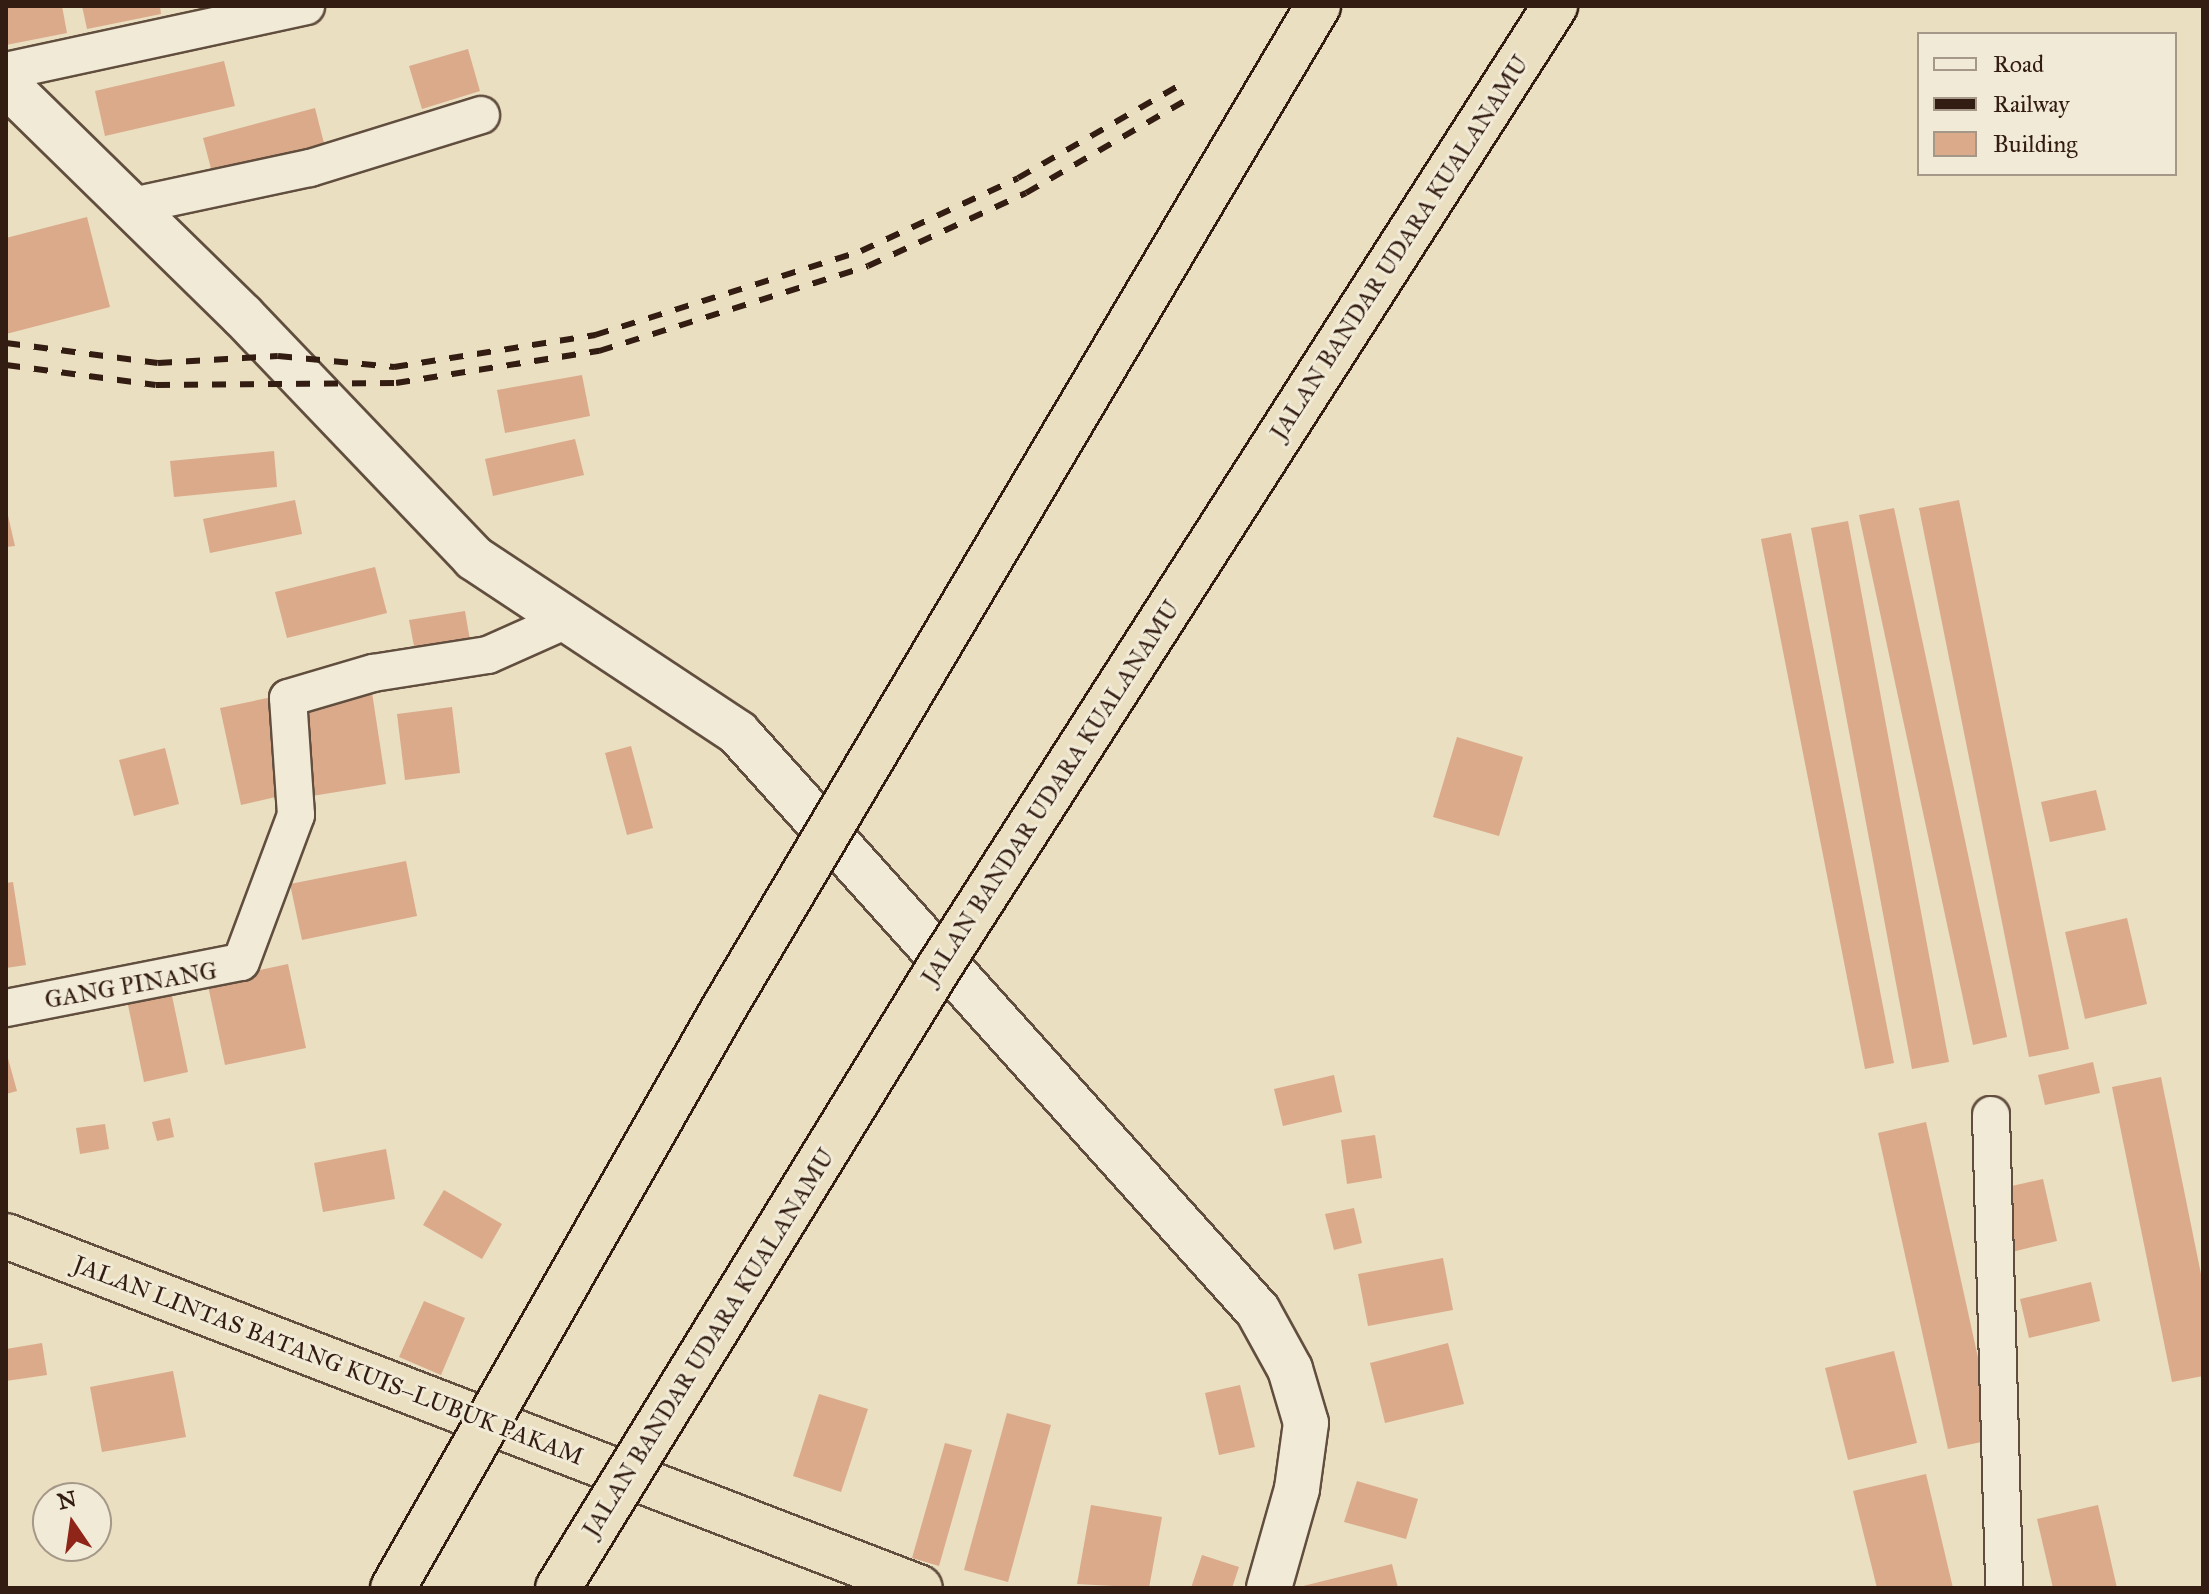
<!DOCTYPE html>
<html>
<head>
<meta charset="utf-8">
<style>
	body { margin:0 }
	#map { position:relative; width:2209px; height:1594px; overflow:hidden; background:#eadfc1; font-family:"IM FELL Great Primer",serif }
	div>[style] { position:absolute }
	.building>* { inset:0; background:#daaa8b }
	.roads { filter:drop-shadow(2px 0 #614e3e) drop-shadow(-2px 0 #614e3e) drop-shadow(0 2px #614e3e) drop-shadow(0 -2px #614e3e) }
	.minor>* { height:36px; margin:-18px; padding:0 18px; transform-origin:18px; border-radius:18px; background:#f1ead7 }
	.secondary>* { height:44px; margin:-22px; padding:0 22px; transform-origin:22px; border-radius:22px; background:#f1ead7 }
	.trunk>* { height:44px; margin:-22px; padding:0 22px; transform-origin:22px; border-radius:22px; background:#eadfc1 }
	.rail>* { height:6px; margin-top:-3px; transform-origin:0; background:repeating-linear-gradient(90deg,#331d12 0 14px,transparent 0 28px) }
	.bridges { filter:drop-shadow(2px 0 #331d12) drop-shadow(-2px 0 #331d12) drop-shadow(0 2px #331d12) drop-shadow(0 -2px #331d12) }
	.trunk-bridge>* { height:44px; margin:-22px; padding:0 22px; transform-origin:22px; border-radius:22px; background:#eadfc1 }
	span { translate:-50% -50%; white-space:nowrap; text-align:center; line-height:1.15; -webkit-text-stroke:6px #f1ead7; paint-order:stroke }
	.street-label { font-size:24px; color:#331d12 }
	.frame { position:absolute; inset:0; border:8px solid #331d12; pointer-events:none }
	.legend { position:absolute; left:1917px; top:32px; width:260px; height:144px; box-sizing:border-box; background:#f1ead7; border:2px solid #a59888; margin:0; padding:10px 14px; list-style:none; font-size:24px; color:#331d12 }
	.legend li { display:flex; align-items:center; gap:16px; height:40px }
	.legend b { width:40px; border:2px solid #a59888 }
	.north { position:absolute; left:32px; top:1482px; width:80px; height:80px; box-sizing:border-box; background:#f1ead7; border:2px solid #a59888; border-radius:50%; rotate:347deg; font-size:22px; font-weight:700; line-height:32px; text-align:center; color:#331d12 }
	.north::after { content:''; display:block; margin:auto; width:28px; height:36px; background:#8f2418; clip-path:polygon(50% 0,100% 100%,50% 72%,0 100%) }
</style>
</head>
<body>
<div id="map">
	<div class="building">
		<i style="clip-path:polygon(6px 6px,62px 6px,67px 33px,6px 45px)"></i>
		<i style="clip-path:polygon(82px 6px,160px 6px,161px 14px,87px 29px)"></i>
		<i style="clip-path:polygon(468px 49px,480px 91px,422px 109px,409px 66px)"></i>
		<i style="clip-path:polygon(224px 61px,235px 106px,105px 136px,95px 91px)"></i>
		<i style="clip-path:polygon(315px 108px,327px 155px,215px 184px,203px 138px)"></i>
		<i style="clip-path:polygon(87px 217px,110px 307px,6px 334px,6px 238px)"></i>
		<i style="clip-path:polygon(582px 375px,590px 416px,505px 433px,497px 390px)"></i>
		<i style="clip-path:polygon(575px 439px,584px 475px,493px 496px,485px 459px)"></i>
		<i style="clip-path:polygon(274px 451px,277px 487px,174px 497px,170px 461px)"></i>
		<i style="clip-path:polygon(295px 500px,302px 534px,210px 553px,203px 519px)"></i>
		<i style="clip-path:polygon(1959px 500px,2069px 1049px,2029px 1057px,1919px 508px)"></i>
		<i style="clip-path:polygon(6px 507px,15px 546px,6px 547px)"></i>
		<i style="clip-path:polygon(1894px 508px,2007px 1037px,1973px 1045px,1859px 515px)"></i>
		<i style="clip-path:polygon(1848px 521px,1949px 1062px,1912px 1069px,1811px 528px)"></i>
		<i style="clip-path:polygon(1791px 533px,1894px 1063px,1865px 1069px,1761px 539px)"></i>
		<i style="clip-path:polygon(375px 567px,387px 613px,287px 638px,275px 592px)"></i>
		<i style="clip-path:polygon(465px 611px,473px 658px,418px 667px,409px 620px)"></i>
		<i style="clip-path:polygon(371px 686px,386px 784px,312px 796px,297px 698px)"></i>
		<i style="clip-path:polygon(272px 697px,293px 793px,241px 805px,220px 708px)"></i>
		<i style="clip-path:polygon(452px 707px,460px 773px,405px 780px,397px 714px)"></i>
		<i style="clip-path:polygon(1457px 737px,1523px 757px,1499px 836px,1433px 817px)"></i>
		<i style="clip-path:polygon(631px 746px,653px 828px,627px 835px,605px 753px)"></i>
		<i style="clip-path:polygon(165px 748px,179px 804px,134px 816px,119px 760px)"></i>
		<i style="clip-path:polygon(2096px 790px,2106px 830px,2050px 842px,2041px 802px)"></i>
		<i style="clip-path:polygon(406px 861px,417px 916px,302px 940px,290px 884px)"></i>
		<i style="clip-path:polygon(13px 882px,26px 965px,6px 968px,6px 883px)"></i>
		<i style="clip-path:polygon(2127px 918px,2147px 1004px,2085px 1019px,2065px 932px)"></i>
		<i style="clip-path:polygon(288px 964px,306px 1048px,225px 1065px,207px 981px)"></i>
		<i style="clip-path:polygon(171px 991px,188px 1072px,144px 1082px,127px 1000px)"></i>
		<i style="clip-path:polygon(6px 1051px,17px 1091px,6px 1094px)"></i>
		<i style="clip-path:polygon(2093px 1062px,2100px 1093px,2045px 1105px,2038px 1075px)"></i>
		<i style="clip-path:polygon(1334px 1075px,1342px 1112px,1283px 1126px,1274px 1089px)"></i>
		<i style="clip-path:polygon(2161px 1077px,2203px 1284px,2203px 1376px,2172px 1382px,2112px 1087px)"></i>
		<i style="clip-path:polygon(170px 1118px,174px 1137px,157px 1141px,152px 1122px)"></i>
		<i style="clip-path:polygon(1926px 1122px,1996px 1439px,1948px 1449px,1878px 1133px)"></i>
		<i style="clip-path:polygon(105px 1124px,109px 1149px,80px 1154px,76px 1128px)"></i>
		<i style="clip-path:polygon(1375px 1135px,1382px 1178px,1347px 1184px,1341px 1140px)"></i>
		<i style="clip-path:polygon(386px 1149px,395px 1199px,323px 1212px,314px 1163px)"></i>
		<i style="clip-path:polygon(2043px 1179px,2057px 1241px,2012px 1252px,1998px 1189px)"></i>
		<i style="clip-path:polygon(444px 1190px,502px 1224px,482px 1259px,423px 1225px)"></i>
		<i style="clip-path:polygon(1354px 1208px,1362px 1243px,1334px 1250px,1325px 1214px)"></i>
		<i style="clip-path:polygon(1443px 1258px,1453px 1310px,1368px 1326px,1358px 1274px)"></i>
		<i style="clip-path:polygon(2091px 1282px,2100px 1321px,2029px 1338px,2020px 1299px)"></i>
		<i style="clip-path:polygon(424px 1301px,465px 1318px,441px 1375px,399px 1357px)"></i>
		<i style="clip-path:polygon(42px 1343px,47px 1375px,6px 1381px,6px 1349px)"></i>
		<i style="clip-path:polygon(1448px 1343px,1464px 1404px,1385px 1423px,1370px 1363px)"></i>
		<i style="clip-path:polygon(1894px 1351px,1917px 1443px,1848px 1460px,1825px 1368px)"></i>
		<i style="clip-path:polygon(173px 1371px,186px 1437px,102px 1452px,90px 1387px)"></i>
		<i style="clip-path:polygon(1240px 1385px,1255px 1447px,1219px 1455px,1205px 1393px)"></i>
		<i style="clip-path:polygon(819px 1394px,868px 1409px,841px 1492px,793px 1476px)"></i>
		<i style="clip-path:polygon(1007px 1413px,1051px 1425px,1008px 1582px,964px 1570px)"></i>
		<i style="clip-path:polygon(945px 1443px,972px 1450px,939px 1566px,912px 1558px)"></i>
		<i style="clip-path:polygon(1926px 1474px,1953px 1588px,1877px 1588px,1853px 1491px)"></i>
		<i style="clip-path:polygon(1357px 1481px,1418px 1499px,1406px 1539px,1344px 1522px)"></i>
		<i style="clip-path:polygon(1091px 1505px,1162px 1517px,1149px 1588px,1077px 1584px)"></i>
		<i style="clip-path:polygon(2098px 1505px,2117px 1588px,2053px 1588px,2037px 1519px)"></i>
		<i style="clip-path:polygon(1202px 1555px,1239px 1567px,1232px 1588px,1191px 1588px)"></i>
		<i style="clip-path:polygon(1392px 1564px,1398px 1588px,1299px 1588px,1299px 1587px)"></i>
	</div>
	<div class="roads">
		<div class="minor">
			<i style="left:6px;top:71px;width:307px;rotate:-12.2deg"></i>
			<i style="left:132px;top:206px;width:182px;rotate:-12.1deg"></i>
			<i style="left:310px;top:168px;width:179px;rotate:-17.2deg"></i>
			<i style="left:6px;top:1008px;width:239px;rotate:-11.1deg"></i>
			<i style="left:241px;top:962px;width:157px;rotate:-69.5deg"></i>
			<i style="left:296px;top:815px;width:117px;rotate:-93.9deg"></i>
			<i style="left:288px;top:698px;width:89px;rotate:-16.4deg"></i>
			<i style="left:373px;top:673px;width:116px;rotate:-8.9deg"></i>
			<i style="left:488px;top:655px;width:81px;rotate:-24deg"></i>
			<i style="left:1991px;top:1115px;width:473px;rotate:88.4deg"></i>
		</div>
		<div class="secondary">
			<i style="left:6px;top:84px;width:332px;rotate:44.4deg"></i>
			<i style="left:243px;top:316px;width:335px;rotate:46.3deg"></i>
			<i style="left:474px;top:558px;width:317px;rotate:33.5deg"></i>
			<i style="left:738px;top:733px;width:777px;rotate:48.02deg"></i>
			<i style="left:1258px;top:1311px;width:66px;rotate:61.1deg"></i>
			<i style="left:1290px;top:1369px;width:56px;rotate:73.5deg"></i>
			<i style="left:1306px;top:1423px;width:67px;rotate:97.8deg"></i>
			<i style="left:1297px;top:1489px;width:103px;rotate:105.8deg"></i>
		</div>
		<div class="trunk">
			<i style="left:6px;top:1236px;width:979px;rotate:21.06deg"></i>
		</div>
	</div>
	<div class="rail">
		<i style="left:6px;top:343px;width:153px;rotate:7.5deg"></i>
		<i style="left:158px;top:363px;width:120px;rotate:-3.3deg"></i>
		<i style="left:278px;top:356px;width:117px;rotate:5.4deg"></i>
		<i style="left:394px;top:367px;width:204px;rotate:-9deg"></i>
		<i style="left:595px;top:335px;width:279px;rotate:-17.5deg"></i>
		<i style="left:861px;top:251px;width:173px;rotate:-24.9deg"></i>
		<i style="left:1018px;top:178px;width:187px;rotate:-29.9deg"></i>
		<i style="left:6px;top:365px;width:151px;rotate:7.6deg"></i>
		<i style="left:156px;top:385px;width:240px;rotate:-0.5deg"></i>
		<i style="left:396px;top:383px;width:206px;rotate:-9deg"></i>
		<i style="left:599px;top:351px;width:282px;rotate:-17.5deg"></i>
		<i style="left:868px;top:266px;width:174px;rotate:-24.8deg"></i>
		<i style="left:1026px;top:193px;width:187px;rotate:-30.1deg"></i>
	</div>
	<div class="bridges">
		<div class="trunk-bridge">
			<i style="left:393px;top:1588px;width:668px;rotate:-60.29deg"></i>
			<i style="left:724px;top:1008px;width:1165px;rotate:-59.34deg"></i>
			<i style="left:558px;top:1588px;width:726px;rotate:-58.45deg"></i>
			<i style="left:938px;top:969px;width:1144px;rotate:-57.35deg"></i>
		</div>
	</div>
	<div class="street-label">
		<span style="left:1400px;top:248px;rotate:-57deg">JALAN BANDAR UDARA KUALANAMU</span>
		<span style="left:1051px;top:793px;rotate:-57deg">JALAN BANDAR UDARA KUALANAMU</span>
		<span style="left:131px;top:986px;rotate:-10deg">GANG PINANG</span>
		<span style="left:709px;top:1343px;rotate:-58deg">JALAN BANDAR UDARA KUALANAMU</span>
		<span style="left:328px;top:1361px;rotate:21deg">JALAN LINTAS BATANG KUIS–LUBUK PAKAM</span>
	</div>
	<div class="frame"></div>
	<ul class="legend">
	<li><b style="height:10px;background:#f1ead7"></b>Road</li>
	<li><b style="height:10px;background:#331d12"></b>Railway</li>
	<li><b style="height:22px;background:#daaa8b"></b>Building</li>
	</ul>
	<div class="north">N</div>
</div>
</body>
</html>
